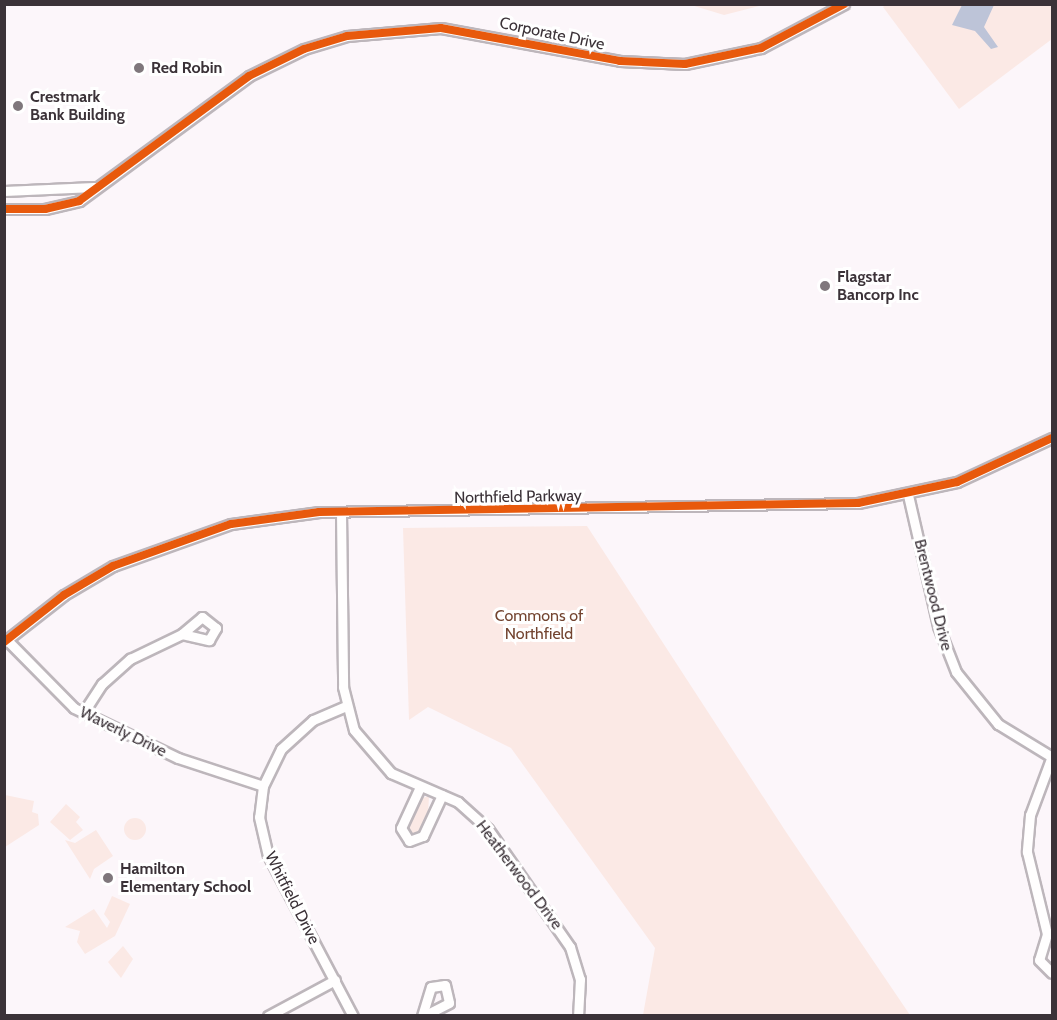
<!DOCTYPE html>
<html>
<head>
<meta charset="utf-8">
<style>
	body { margin:0 }
	#map { position:relative; width:1057px; height:1020px; overflow:hidden; background:#fcf6fa; font-family:Cabin,sans-serif }
	div>[style] { position:absolute }
	.green>* { inset:0; background:#fbe9e5 }
	.round { border-radius:50% }
	.water>* { inset:0; background:#bdc4d8 }
	.roads { filter:drop-shadow(2px 0 #bdb6bb) drop-shadow(-2px 0 #bdb6bb) drop-shadow(0 2px #bdb6bb) drop-shadow(0 -2px #bdb6bb) }
	.minor>* { height:9px; margin:-4.5px; padding:0 4.5px; transform-origin:4.5px; border-radius:4.5px; background:#fffefe }
	.cycleway>* { height:8px; margin:-4px; padding:0 4px; transform-origin:4px; border-radius:4px; background:#e8590c }
	.dots>* { width:16px; height:16px; translate:-50% -50%; box-sizing:border-box; border:3px solid #fff; border-radius:50% }
	span { translate:-50% -50%; white-space:nowrap; text-align:center; line-height:1.15; -webkit-text-stroke:6px #fff; paint-order:stroke }
	.street-label { font-size:16px; color:#3b3238 }
	.poi-label { font-size:16px; color:#3b3238; font-weight:700 }
	.left { translate:0 -50%; text-align:left }
	.park-label { font-size:16px; color:#734430 }
	.frame { position:absolute; inset:0; border:6px solid #3b3238; pointer-events:none }
</style>
</head>
<body>
<div id="map">
	<div class="green">
		<i style="clip-path:polygon(886px 4px,1052px 5px,1052px 39px,959px 109px,883px 7px)"></i>
		<i style="clip-path:polygon(691px 5px,763px 5px,724px 15px)"></i>
		<i style="clip-path:polygon(587px 526px,786px 832px,910px 1015px,643px 1015px,655px 948px,511px 748px,428px 707px,409px 720px,403px 528px)"></i>
		<i style="clip-path:polygon(5px 795px,34px 801px,32px 812px,38px 814px,39px 825px,5px 847px)"></i>
		<i style="clip-path:polygon(429px 796px,428px 815px,417px 834px,410px 835px,408px 827px,422px 798px)"></i>
		<i style="clip-path:polygon(66px 804px,80px 817px,76px 822px,83px 830px,70px 840px,50px 822px)"></i>
		<i class="round" style="left:124px;top:818px;width:22px;height:22px"></i>
		<i style="clip-path:polygon(96px 830px,113px 856px,94px 869px,90px 879px,65px 840px,75px 843px)"></i>
		<i style="clip-path:polygon(112px 896px,130px 904px,115px 936px,85px 954px,77px 942px,80px 931px,65px 927px,94px 909px,107px 928px,110px 922px,104px 914px)"></i>
		<i style="clip-path:polygon(123px 946px,133px 959px,121px 978px,108px 962px)"></i>
	</div>
	<div class="water">
		<i style="clip-path:polygon(962px 5px,994px 5px,984px 27px,998px 47px,991px 49px,975px 31px,952px 25px)"></i>
	</div>
	<div class="roads">
		<div class="minor">
			<i style="left:4px;top:191px;width:90px;rotate:-2.5deg"></i>
			<i style="left:4px;top:209px;width:41px"></i>
			<i style="left:45px;top:209px;width:35px;rotate:-13deg"></i>
			<i style="left:79px;top:201px;width:211px;rotate:-36.3deg"></i>
			<i style="left:249px;top:76px;width:61px;rotate:-26.1deg"></i>
			<i style="left:304px;top:49px;width:45px;rotate:-16.8deg"></i>
			<i style="left:347px;top:36px;width:94px;rotate:-4.9deg"></i>
			<i style="left:441px;top:28px;width:182px;rotate:10.4deg"></i>
			<i style="left:620px;top:61px;width:65px;rotate:2.6deg"></i>
			<i style="left:685px;top:64px;width:78px;rotate:-11.9deg"></i>
			<i style="left:761px;top:48px;width:94px;rotate:-27.9deg"></i>
			<i style="left:908px;top:495px;width:134px;rotate:77.1deg"></i>
			<i style="left:938px;top:626px;width:49px;rotate:68.6deg"></i>
			<i style="left:956px;top:672px;width:67px;rotate:51.1deg"></i>
			<i style="left:998px;top:724px;width:63px;rotate:31.4deg"></i>
			<i style="left:341px;top:512px;width:175px;rotate:89.3deg"></i>
			<i style="left:343px;top:687px;width:44px;rotate:75.7deg"></i>
			<i style="left:354px;top:730px;width:57px;rotate:49.3deg"></i>
			<i style="left:391px;top:773px;width:73px;rotate:23.4deg"></i>
			<i style="left:458px;top:802px;width:40px;rotate:42deg"></i>
			<i style="left:488px;top:829px;width:144px;rotate:55.2deg"></i>
			<i style="left:570px;top:947px;width:34px;rotate:73deg"></i>
			<i style="left:580px;top:979px;width:37px;rotate:93deg"></i>
			<i style="left:7px;top:640px;width:95px;rotate:45.4deg"></i>
			<i style="left:74px;top:708px;width:115px;rotate:25.7deg"></i>
			<i style="left:178px;top:758px;width:89px;rotate:18.2deg"></i>
			<i style="left:4px;top:642px;width:76px;rotate:-38.1deg"></i>
			<i style="left:64px;top:595px;width:57px;rotate:-30.6deg"></i>
			<i style="left:113px;top:566px;width:125px;rotate:-19.6deg"></i>
			<i style="left:231px;top:524px;width:89px;rotate:-7.8deg"></i>
			<i style="left:319px;top:512px;width:539px;rotate:-0.96deg"></i>
			<i style="left:858px;top:503px;width:101px;rotate:-12deg"></i>
			<i style="left:957px;top:482px;width:105px;rotate:-24.9deg"></i>
			<i style="left:346px;top:706px;width:36px;rotate:157deg"></i>
			<i style="left:313px;top:720px;width:43px;rotate:137.8deg"></i>
			<i style="left:281px;top:749px;width:41px;rotate:115.9deg"></i>
			<i style="left:263px;top:786px;width:31px;rotate:97deg"></i>
			<i style="left:259px;top:817px;width:39px;rotate:77deg"></i>
			<i style="left:268px;top:855px;width:182px;rotate:62.2deg"></i>
			<i style="left:83px;top:713px;width:35px;rotate:-57deg"></i>
			<i style="left:102px;top:684px;width:38px;rotate:-42deg"></i>
			<i style="left:130px;top:659px;width:58px;rotate:-25.7deg"></i>
			<i style="left:182px;top:634px;width:28px;rotate:13deg"></i>
			<i style="left:209px;top:640px;width:14px;rotate:-60deg"></i>
			<i style="left:216px;top:628px;width:18px;rotate:-142deg"></i>
			<i style="left:202px;top:617px;width:26px;rotate:140deg"></i>
			<i style="left:1052px;top:756px;width:63px;rotate:110.4deg"></i>
			<i style="left:1030px;top:815px;width:37px;rotate:95deg"></i>
			<i style="left:1027px;top:852px;width:84px;rotate:76.3deg"></i>
			<i style="left:1047px;top:934px;width:27px;rotate:107deg"></i>
			<i style="left:1039px;top:960px;width:18px;rotate:45deg"></i>
			<i style="left:420px;top:787px;width:45px;rotate:114.9deg"></i>
			<i style="left:401px;top:828px;width:15px;rotate:58deg"></i>
			<i style="left:409px;top:841px;width:15px;rotate:-20deg"></i>
			<i style="left:423px;top:836px;width:45px;rotate:-65.1deg"></i>
			<i style="left:268px;top:1016px;width:76px;rotate:-28.2deg"></i>
			<i style="left:422px;top:1016px;width:30px;rotate:-73deg"></i>
			<i style="left:431px;top:987px;width:14px;rotate:-8deg"></i>
			<i style="left:445px;top:985px;width:18px;rotate:77deg"></i>
			<i style="left:449px;top:1003px;width:28px;rotate:153deg"></i>
		</div>
	</div>
	<div class="cycleway">
		<i style="left:4px;top:209px;width:41px"></i>
		<i style="left:45px;top:209px;width:35px;rotate:-13deg"></i>
		<i style="left:79px;top:201px;width:211px;rotate:-36.3deg"></i>
		<i style="left:249px;top:76px;width:61px;rotate:-26.1deg"></i>
		<i style="left:304px;top:49px;width:45px;rotate:-16.8deg"></i>
		<i style="left:347px;top:36px;width:94px;rotate:-4.9deg"></i>
		<i style="left:441px;top:28px;width:182px;rotate:10.4deg"></i>
		<i style="left:620px;top:61px;width:65px;rotate:2.6deg"></i>
		<i style="left:685px;top:64px;width:78px;rotate:-11.9deg"></i>
		<i style="left:761px;top:48px;width:94px;rotate:-27.9deg"></i>
		<i style="left:4px;top:642px;width:76px;rotate:-38.1deg"></i>
		<i style="left:64px;top:595px;width:57px;rotate:-30.6deg"></i>
		<i style="left:113px;top:566px;width:125px;rotate:-19.6deg"></i>
		<i style="left:231px;top:524px;width:89px;rotate:-7.8deg"></i>
		<i style="left:319px;top:512px;width:539px;rotate:-0.96deg"></i>
		<i style="left:858px;top:503px;width:101px;rotate:-12deg"></i>
		<i style="left:957px;top:482px;width:105px;rotate:-24.9deg"></i>
	</div>
	<div class="dots">
		<i style="left:139px;top:68px;background:#7f777c"></i>
		<i style="left:18px;top:106px;background:#7f777c"></i>
		<i style="left:825px;top:286px;background:#7f777c"></i>
		<i style="left:108px;top:878px;background:#7f777c"></i>
	</div>
	<div class="street-label">
		<span style="left:552px;top:34px;rotate:12deg">Corporate Drive</span>
		<span style="left:518px;top:497px;rotate:-1deg">Northfield Parkway</span>
		<span style="left:933px;top:595px;rotate:76deg">Brentwood Drive</span>
		<span style="left:123px;top:732px;rotate:26deg">Waverly Drive</span>
		<span style="left:519px;top:875px;rotate:53deg">Heatherwood Drive</span>
		<span style="left:292px;top:898px;rotate:63deg">Whitfield Drive</span>
	</div>
	<div class="poi-label">
		<span class="left" style="left:151px;top:68px">Red Robin</span>
		<span class="left" style="left:30px;top:106px">Crestmark<br>Bank Building</span>
		<span class="left" style="left:837px;top:286px">Flagstar<br>Bancorp Inc</span>
		<span class="left" style="left:120px;top:878px">Hamilton<br>Elementary School</span>
	</div>
	<div class="park-label">
		<span style="left:539px;top:625px">Commons of<br>Northfield</span>
	</div>
	<div class="frame"></div>
</div>
</body>
</html>
